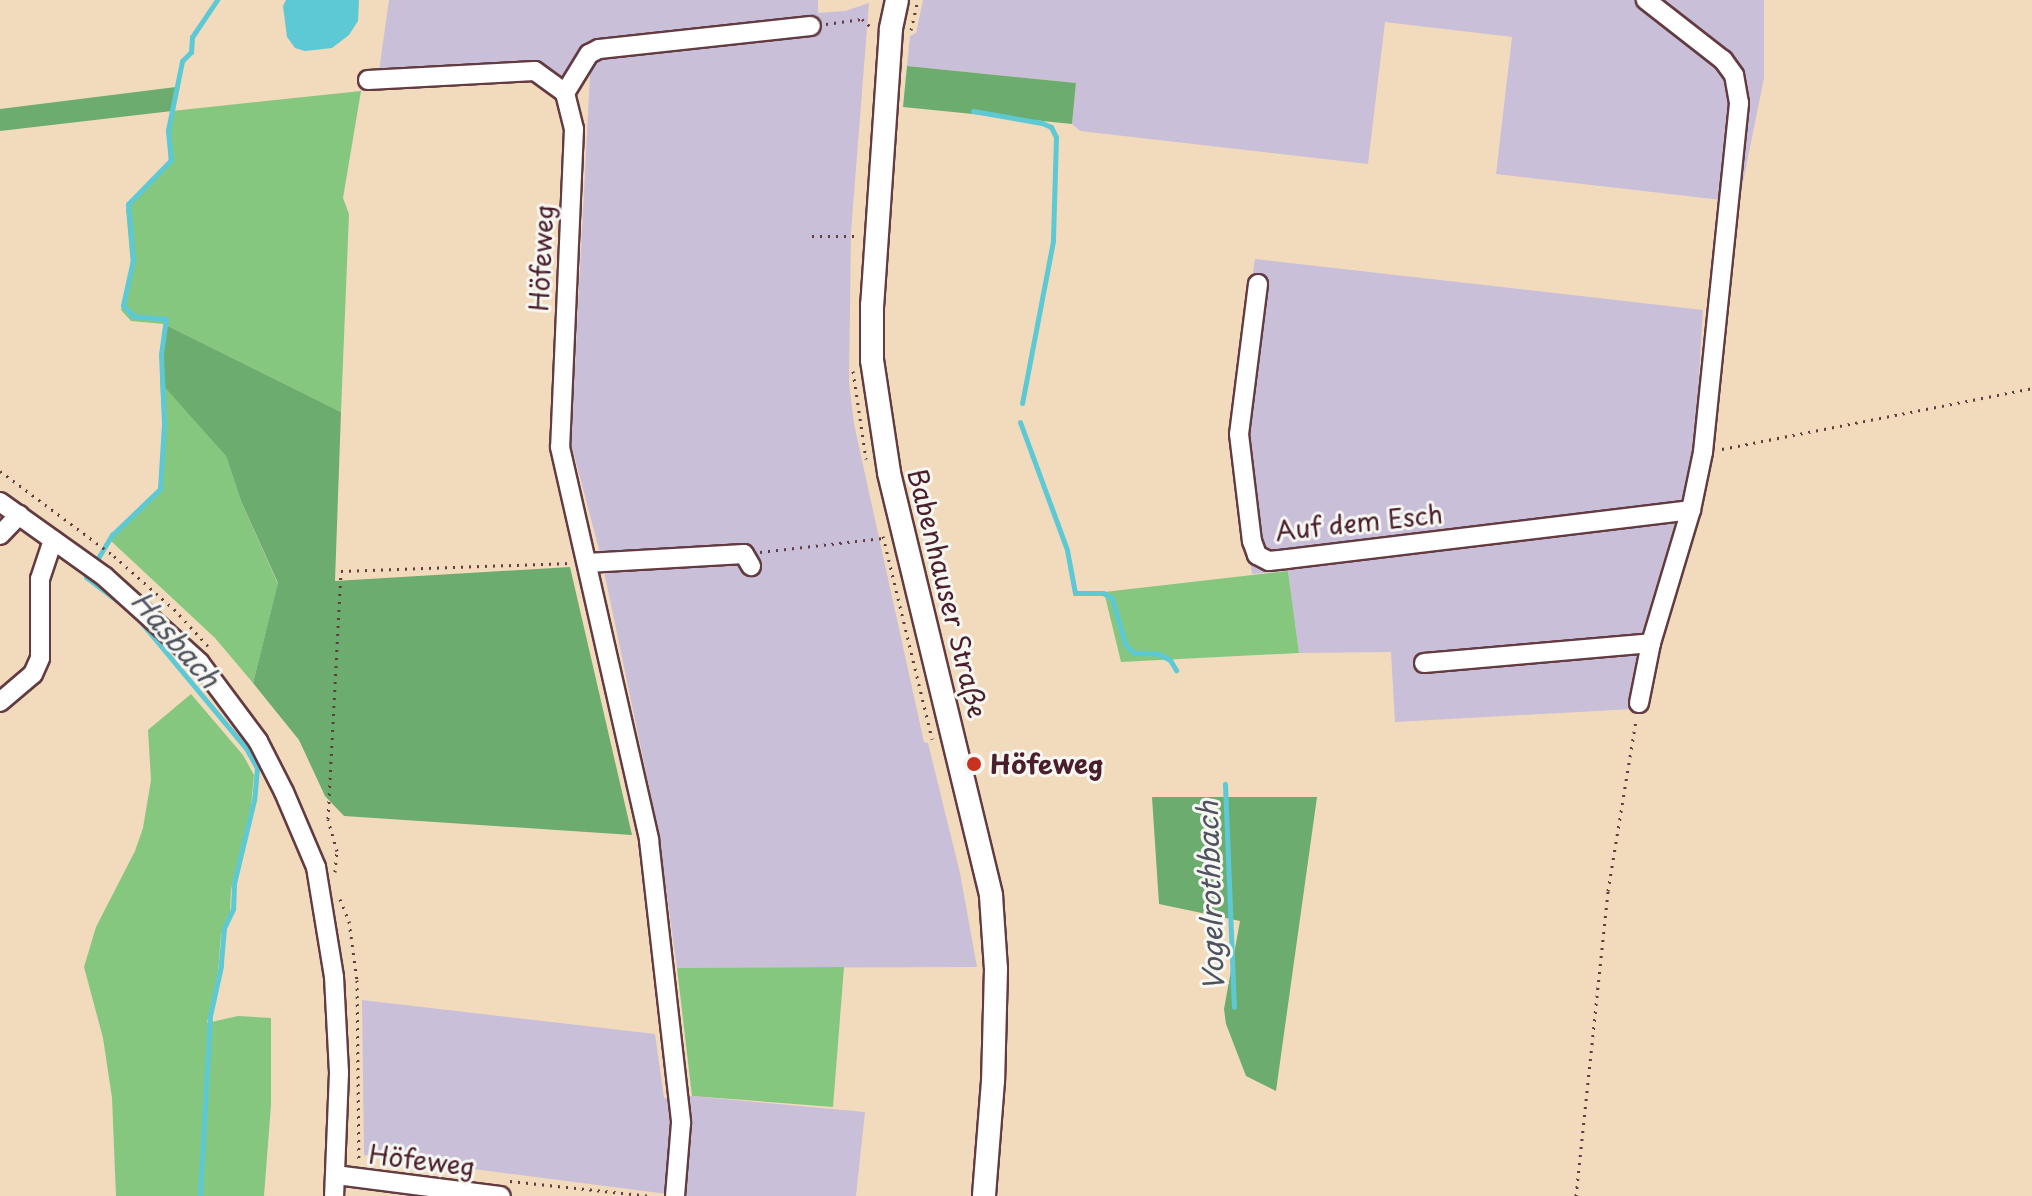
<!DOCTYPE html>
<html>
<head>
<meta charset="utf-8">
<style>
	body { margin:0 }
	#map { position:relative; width:2032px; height:1196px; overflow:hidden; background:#f2dbbc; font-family:"Playpen Sans",sans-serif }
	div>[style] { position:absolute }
	.industrial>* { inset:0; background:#c9bfd8 }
	.green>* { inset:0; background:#86c780 }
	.forest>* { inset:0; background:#6cac6e }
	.water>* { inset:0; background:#5dc9d5 }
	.stream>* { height:5px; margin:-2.5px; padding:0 2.5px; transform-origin:2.5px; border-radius:2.5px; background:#5dc9d5 }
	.path>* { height:3px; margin-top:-1.5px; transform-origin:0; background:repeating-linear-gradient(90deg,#633b41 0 2px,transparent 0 8px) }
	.roads { filter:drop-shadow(2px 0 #633b41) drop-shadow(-2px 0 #633b41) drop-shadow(0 2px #633b41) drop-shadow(0 -2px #633b41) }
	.minor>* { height:18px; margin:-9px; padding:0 9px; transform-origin:9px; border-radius:9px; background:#fff }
	.major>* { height:22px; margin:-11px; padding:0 11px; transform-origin:11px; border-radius:11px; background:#fff }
	.dots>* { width:22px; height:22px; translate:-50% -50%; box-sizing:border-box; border:4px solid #f6f6f2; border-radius:50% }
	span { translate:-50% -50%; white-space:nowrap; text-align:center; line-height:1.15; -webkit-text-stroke:6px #f6f6f2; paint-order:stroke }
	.street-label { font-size:26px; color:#4a1f2b }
	.poi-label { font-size:26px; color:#4a1f2b; font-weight:700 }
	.left { translate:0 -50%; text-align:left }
	.water-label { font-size:28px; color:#50525e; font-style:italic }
</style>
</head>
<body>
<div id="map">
	<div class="industrial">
		<i style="clip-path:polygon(389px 0,818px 0,818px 13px,845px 11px,869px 3px,851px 232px,849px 382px,854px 424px,924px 742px,928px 743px,960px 873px,977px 967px,677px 968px,658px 830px,601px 557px,571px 443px,590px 74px,361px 91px,363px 72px,379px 71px)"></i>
		<i style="clip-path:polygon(923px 0,1764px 0,1764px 78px,1739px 202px,1496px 174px,1512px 37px,1385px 22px,1368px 164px,1080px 131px,1072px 124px,1076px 83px,907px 66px,910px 36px,916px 33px)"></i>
		<i style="clip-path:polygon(1255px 259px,1703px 310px,1694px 459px,1640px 640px,1633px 709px,1395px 722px,1391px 652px,1299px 653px,1288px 571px,1252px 574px,1232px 420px)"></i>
		<i style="clip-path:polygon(362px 1000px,655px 1034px,664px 1098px,692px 1096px,865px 1112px,856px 1196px,683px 1196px,364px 1155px)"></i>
	</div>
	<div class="green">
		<i style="clip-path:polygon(361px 91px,343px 198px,349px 214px,341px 412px,164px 324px,131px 321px,121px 310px,131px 265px,126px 209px,169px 165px,167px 135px,172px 111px)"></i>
		<i style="clip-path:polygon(160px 379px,226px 456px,241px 501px,278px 584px,253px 683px,215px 638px,110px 540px,158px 494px,163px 429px)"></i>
		<i style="clip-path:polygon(1288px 571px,1299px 653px,1121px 662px,1104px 592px)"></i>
		<i style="clip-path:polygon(191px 694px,243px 755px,254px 775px,251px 807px,231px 890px,230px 916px,221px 935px,218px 973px,207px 1023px,238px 1016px,271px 1018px,271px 1105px,264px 1196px,116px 1196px,112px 1098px,103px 1038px,84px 967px,96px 927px,135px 851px,143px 828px,151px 780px,148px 730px)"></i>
		<i style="clip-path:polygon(844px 967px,833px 1107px,692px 1096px,677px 968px)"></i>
	</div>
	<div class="forest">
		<i style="clip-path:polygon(907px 66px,1076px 83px,1072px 124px,903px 107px)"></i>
		<i style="clip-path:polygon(176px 87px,172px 111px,0 131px,0 109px)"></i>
		<i style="clip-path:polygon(164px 324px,341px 412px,335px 581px,570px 567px,632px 835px,344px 816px,325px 796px,299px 740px,253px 683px,278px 583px,241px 501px,226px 456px,162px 384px)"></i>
		<i style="clip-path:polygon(1152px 797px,1317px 797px,1276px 1091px,1246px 1076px,1226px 1024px,1224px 1009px,1240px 921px,1159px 904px)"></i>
	</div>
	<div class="water">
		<i style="clip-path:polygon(286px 0,359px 0,358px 21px,349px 35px,332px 48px,305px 51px,295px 48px,287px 37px,283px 6px)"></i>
	</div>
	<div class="stream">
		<i style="left:973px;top:111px;width:70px;rotate:9.9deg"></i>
		<i style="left:1042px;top:123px;width:10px;rotate:24deg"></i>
		<i style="left:1051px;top:127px;width:11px;rotate:63deg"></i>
		<i style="left:1056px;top:137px;width:104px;rotate:91.7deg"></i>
		<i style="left:1053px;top:241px;width:165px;rotate:100.8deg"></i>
		<i style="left:1020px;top:422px;width:136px;rotate:69.8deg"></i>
		<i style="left:1067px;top:550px;width:44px;rotate:79.5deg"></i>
		<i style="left:1075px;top:593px;width:28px"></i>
		<i style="left:1103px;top:593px;width:10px;rotate:29deg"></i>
		<i style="left:1112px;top:598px;width:48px;rotate:74.2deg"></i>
		<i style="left:1125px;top:644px;width:13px;rotate:45deg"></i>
		<i style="left:1134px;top:653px;width:25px;rotate:2deg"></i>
		<i style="left:1159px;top:654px;width:13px;rotate:29deg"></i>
		<i style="left:1170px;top:660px;width:12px;rotate:59deg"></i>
		<i style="left:95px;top:563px;width:33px;rotate:-59deg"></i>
		<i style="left:112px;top:535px;width:66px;rotate:-43.8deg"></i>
		<i style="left:160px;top:489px;width:66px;rotate:-86.5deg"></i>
		<i style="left:164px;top:423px;width:69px;rotate:-92.5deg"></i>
		<i style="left:161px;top:354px;width:35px;rotate:-82deg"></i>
		<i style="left:166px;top:319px;width:33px;rotate:-175deg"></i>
		<i style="left:133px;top:316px;width:15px;rotate:-132deg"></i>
		<i style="left:123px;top:305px;width:46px;rotate:-77.5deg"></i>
		<i style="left:133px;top:260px;width:56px;rotate:-95.1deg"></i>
		<i style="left:128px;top:204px;width:62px;rotate:-45.7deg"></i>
		<i style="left:171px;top:160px;width:30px;rotate:-96deg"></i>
		<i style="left:168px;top:130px;width:70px;rotate:-78.5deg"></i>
		<i style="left:182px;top:61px;width:13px;rotate:-45deg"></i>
		<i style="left:191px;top:52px;width:15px;rotate:-86deg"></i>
		<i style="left:192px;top:37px;width:45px;rotate:-56deg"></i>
		<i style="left:90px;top:572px;width:6px;rotate:129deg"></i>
		<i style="left:86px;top:577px;width:48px;rotate:37.3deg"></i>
		<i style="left:135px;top:615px;width:173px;rotate:50.2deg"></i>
		<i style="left:246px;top:748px;width:23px;rotate:61deg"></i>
		<i style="left:257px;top:768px;width:32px;rotate:95deg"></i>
		<i style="left:254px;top:800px;width:85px;rotate:103.5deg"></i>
		<i style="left:234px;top:883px;width:26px;rotate:92deg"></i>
		<i style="left:233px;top:909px;width:21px;rotate:115deg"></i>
		<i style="left:224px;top:928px;width:38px;rotate:95deg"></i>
		<i style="left:221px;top:966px;width:51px;rotate:102.4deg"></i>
		<i style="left:210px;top:1016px;width:180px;rotate:93.2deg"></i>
		<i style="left:1225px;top:784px;width:223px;rotate:87.7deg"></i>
	</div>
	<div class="path">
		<i style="left:826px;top:24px;width:36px;rotate:-8deg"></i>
		<i style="left:862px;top:19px;width:12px;rotate:42deg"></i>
		<i style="left:911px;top:30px;width:31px;rotate:-77deg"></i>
		<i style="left:812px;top:236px;width:44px"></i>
		<i style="left:853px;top:371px;width:89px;rotate:81.6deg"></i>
		<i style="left:1722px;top:449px;width:316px;rotate:-11.1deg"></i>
		<i style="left:0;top:471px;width:142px;rotate:36.7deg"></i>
		<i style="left:114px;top:556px;width:80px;rotate:41.5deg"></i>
		<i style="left:174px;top:609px;width:50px;rotate:47.4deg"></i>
		<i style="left:883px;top:536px;width:209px;rotate:76.4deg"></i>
		<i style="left:760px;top:552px;width:124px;rotate:-6.5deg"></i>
		<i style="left:335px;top:872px;width:21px;rotate:-85deg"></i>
		<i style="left:337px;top:851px;width:33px;rotate:-106deg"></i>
		<i style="left:328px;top:819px;width:248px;rotate:-87deg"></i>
		<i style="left:341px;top:571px;width:230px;rotate:-2deg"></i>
		<i style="left:340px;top:899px;width:24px;rotate:68deg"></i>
		<i style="left:349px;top:921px;width:60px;rotate:82.3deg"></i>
		<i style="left:357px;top:980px;width:181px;rotate:89.4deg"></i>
		<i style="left:510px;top:1181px;width:142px;rotate:6.1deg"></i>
		<i style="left:1576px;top:1196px;width:307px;rotate:-84deg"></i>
		<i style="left:1608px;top:891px;width:173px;rotate:-80.7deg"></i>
	</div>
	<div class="roads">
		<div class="minor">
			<i style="left:368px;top:80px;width:167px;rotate:-3.1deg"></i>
			<i style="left:535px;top:71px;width:37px;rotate:36deg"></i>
			<i style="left:565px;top:93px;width:37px;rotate:76deg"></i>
			<i style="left:574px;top:129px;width:318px;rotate:92.5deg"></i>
			<i style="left:560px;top:447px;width:403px;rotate:77.2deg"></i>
			<i style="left:649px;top:840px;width:285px;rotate:83.5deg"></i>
			<i style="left:681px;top:1123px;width:73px;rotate:94.7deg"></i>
			<i style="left:565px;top:93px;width:46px;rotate:-58.4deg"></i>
			<i style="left:589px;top:54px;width:11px;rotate:-27deg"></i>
			<i style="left:599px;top:49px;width:213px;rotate:-6.2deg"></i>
			<i style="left:1258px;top:284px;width:151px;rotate:97.2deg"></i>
			<i style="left:1239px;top:434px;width:108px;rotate:83.1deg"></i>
			<i style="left:1252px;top:541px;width:15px;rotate:70deg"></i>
			<i style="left:1257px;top:555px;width:13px;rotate:27deg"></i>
			<i style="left:1269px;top:561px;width:18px;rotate:-6deg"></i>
			<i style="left:1287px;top:559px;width:407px;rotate:-6.9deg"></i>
			<i style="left:0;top:502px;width:129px;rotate:35.5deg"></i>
			<i style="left:105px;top:577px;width:127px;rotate:42.1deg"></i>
			<i style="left:199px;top:662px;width:99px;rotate:53.2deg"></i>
			<i style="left:258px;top:741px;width:57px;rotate:63deg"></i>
			<i style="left:284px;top:792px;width:82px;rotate:66.9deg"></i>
			<i style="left:316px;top:867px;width:111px;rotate:80.7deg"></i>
			<i style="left:334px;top:977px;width:96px;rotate:87deg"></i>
			<i style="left:339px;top:1073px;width:123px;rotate:92.3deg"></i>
			<i style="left:0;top:535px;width:28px;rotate:-46deg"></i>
			<i style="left:587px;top:563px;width:157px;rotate:-3.3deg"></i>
			<i style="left:744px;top:554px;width:14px;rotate:60deg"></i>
			<i style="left:1424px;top:663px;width:228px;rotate:-5deg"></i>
			<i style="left:0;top:702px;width:43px;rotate:-40.3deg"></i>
			<i style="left:33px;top:674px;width:17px;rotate:-66deg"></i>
			<i style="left:40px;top:658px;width:79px;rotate:-90deg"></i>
			<i style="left:40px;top:579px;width:41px;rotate:-71.6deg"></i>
			<i style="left:1639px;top:703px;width:61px;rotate:-78.7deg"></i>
			<i style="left:1651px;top:643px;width:139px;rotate:-73.3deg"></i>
			<i style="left:1691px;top:510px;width:59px;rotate:-78.3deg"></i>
			<i style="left:1703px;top:452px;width:351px;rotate:-84.1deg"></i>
			<i style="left:1739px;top:103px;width:28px;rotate:-100deg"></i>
			<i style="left:1734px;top:75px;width:19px;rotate:-126deg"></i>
			<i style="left:1723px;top:60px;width:98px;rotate:-142.1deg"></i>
			<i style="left:336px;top:1175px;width:166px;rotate:7.3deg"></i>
		</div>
		<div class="major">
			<i style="left:897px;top:0;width:30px;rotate:102deg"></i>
			<i style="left:891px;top:29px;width:277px;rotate:93.9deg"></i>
			<i style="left:872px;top:305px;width:55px;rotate:90deg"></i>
			<i style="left:872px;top:360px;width:114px;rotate:81.4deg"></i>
			<i style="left:889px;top:473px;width:435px;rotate:76.4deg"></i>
			<i style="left:991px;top:896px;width:73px;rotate:86.1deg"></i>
			<i style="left:996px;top:969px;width:112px;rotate:91.5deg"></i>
			<i style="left:993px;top:1081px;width:115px;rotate:94.5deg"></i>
		</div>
	</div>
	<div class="dots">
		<i style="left:974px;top:764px;background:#c8321e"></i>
	</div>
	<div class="street-label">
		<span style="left:541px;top:258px;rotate:-87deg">Höfeweg</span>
		<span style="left:1359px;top:522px;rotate:-6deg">Auf dem Esch</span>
		<span style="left:948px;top:593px;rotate:76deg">Babenhauser Straße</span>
		<span style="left:422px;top:1160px;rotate:7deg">Höfeweg</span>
	</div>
	<div class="poi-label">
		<span class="left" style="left:990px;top:764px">Höfeweg</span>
	</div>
	<div class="water-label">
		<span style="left:176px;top:639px;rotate:49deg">Hasbach</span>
		<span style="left:1210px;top:896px;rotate:-92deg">Vogelrothbach</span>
	</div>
</div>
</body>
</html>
